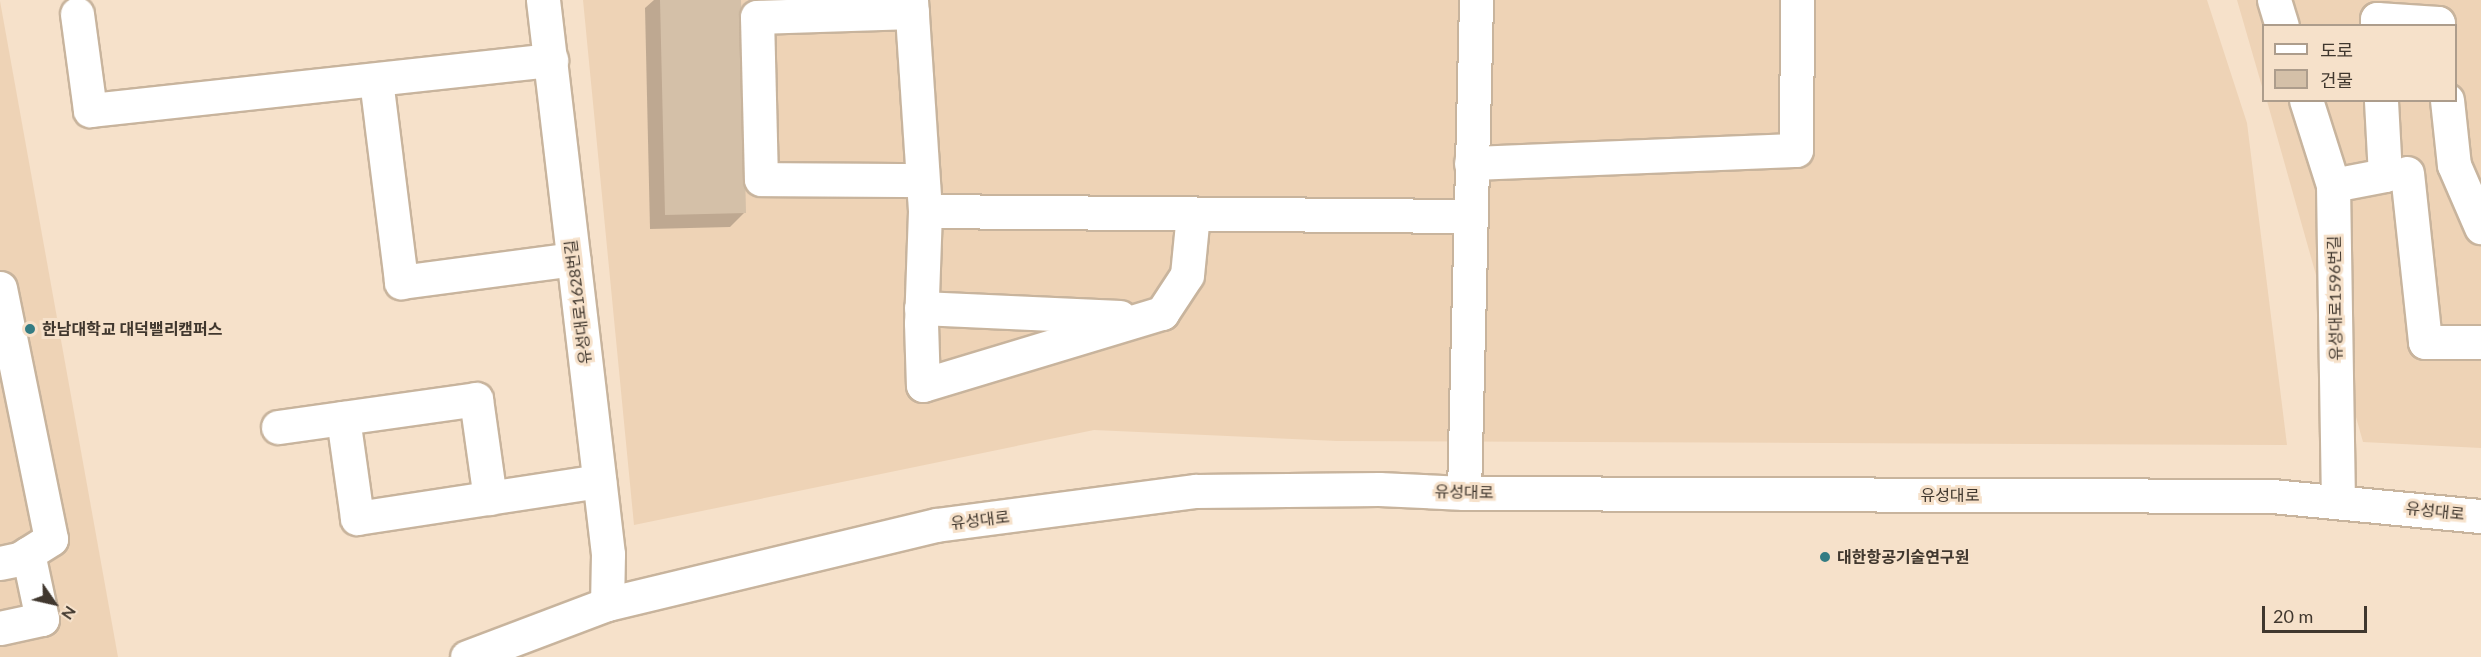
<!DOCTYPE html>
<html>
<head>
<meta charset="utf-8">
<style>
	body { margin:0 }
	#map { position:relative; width:2481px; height:657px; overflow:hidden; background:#f6e1ca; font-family:Lato,"Noto Sans KR",sans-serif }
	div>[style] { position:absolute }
	.built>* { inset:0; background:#eed3b6 }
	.shadow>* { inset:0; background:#0003 }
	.building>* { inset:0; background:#d4c0a8 }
	.roads { filter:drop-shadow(2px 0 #c8b49d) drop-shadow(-2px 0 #c8b49d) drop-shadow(0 2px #c8b49d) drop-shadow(0 -2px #c8b49d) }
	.minor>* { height:33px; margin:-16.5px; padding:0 16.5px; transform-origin:16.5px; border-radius:16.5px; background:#fff }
	.major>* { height:33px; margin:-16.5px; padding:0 16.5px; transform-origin:16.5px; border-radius:16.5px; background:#fff }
	.dots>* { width:16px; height:16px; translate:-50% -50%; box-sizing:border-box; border:3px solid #f6e1ca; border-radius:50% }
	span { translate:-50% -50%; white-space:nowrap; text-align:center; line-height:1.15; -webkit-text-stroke:6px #f6e1ca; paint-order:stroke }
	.street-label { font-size:16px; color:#40372e }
	.poi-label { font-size:16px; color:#40372e; font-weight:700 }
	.left { translate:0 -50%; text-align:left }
	.legend { position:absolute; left:2262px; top:24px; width:195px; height:78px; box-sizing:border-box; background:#f6e1ca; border:2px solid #ad9d8c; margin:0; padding:8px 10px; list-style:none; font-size:18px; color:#40372e }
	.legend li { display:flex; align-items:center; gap:12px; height:30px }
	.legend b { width:30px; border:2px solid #ad9d8c }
	.north { position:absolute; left:24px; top:573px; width:60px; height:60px; -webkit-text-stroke:4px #f6e1ca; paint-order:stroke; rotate:124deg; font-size:16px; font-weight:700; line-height:24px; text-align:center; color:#40372e }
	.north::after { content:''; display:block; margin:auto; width:21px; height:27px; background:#40372e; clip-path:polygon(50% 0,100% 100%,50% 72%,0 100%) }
	.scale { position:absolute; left:2262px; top:606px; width:105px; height:27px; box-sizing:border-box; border:3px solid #40372e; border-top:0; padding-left:8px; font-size:18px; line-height:21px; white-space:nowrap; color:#40372e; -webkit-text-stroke:4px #f6e1ca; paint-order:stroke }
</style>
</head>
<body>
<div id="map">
	<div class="built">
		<i style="clip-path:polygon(583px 0,2207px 0,2247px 123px,2287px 445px,1337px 441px,1094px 430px,634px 525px)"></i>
		<i style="clip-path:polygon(2237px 0,2481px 0,2481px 448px,2363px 442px,2267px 101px,2456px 100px,2456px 26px,2264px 26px,2263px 90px)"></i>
		<i style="clip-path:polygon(0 1px,118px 657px,0 657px)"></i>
	</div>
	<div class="shadow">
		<i style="clip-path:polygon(654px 0,740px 0,745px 212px,730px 227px,650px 229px,645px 8px)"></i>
	</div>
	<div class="building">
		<i style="clip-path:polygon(660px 0,741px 0,746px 213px,665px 215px)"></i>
	</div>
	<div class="roads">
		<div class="minor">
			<i style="left:543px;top:0;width:558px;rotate:83.31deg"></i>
			<i style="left:608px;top:554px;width:50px;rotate:91.1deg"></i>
			<i style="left:911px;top:0;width:211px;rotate:86.2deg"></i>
			<i style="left:925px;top:211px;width:544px;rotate:0.53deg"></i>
			<i style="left:2274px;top:0;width:27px;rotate:73deg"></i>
			<i style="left:912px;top:12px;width:155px;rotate:178.2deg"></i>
			<i style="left:757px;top:17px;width:162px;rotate:88.6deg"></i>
			<i style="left:761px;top:179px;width:161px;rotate:0.4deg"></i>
			<i style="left:77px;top:14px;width:97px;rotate:82.3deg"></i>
			<i style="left:90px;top:110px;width:464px;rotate:-6.2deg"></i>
			<i style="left:2377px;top:26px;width:7px;rotate:-90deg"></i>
			<i style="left:2377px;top:19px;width:61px;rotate:3.8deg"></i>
			<i style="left:2438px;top:23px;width:3px;rotate:90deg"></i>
			<i style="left:376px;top:80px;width:204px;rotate:82.9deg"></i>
			<i style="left:401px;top:282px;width:174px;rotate:-7.6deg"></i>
			<i style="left:2306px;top:100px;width:89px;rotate:72.4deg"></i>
			<i style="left:2333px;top:185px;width:315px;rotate:89.1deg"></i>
			<i style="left:2447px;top:100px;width:65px;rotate:83.9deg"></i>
			<i style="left:2454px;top:165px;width:68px;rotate:66.5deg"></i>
			<i style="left:1471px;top:163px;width:325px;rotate:-2.3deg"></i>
			<i style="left:1796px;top:150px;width:150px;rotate:-89.6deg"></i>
			<i style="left:2407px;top:173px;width:170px;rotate:83.9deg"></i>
			<i style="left:2425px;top:342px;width:56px"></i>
			<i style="left:2333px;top:185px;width:53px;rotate:-10.9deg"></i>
			<i style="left:2385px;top:175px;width:75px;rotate:-93.1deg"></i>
			<i style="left:925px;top:211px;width:112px;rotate:92deg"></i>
			<i style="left:921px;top:323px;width:62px;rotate:88.2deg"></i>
			<i style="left:923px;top:385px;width:250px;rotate:-16.8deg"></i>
			<i style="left:1162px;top:313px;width:45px;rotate:-56.7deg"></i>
			<i style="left:1187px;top:275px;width:61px;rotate:-84.4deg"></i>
			<i style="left:0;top:288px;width:256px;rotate:78.5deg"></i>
			<i style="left:51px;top:539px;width:38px;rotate:148deg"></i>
			<i style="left:19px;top:559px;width:19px;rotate:168deg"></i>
			<i style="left:921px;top:308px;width:199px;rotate:2.6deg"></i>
			<i style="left:343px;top:418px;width:101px;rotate:82deg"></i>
			<i style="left:357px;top:518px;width:245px;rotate:-8.7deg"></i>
			<i style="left:278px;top:427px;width:200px;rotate:-8deg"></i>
			<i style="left:476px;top:399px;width:100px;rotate:82deg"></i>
			<i style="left:1464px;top:493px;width:493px;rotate:-88.6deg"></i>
			<i style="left:0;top:628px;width:43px;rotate:-12.1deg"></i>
			<i style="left:42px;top:619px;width:67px;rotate:-102deg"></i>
		</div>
		<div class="major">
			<i style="left:467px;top:657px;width:150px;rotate:-20.7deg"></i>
			<i style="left:607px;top:604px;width:338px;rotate:-13.5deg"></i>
			<i style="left:936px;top:525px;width:262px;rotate:-7.5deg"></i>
			<i style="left:1196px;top:491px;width:183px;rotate:-0.6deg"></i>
			<i style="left:1379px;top:489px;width:85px;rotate:2.7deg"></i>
			<i style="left:1464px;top:493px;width:808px;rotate:0.21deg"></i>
			<i style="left:2272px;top:496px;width:210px;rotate:5.5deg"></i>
		</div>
	</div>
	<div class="dots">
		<i style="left:30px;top:329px;background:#347c83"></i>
		<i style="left:1825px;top:557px;background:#347c83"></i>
	</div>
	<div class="street-label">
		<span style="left:2335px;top:298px;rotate:-91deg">유성대로1596번길</span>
		<span style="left:578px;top:302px;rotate:-97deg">유성대로1628번길</span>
		<span style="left:1464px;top:492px;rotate:1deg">유성대로</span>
		<span style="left:1950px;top:495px">유성대로</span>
		<span style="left:2435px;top:511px;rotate:6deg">유성대로</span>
		<span style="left:980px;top:520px;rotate:-7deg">유성대로</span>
	</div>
	<div class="poi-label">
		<span class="left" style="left:42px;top:329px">한남대학교 대덕밸리캠퍼스</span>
		<span class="left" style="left:1837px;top:557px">대한항공기술연구원</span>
	</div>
	<ul class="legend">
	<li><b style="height:8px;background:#fff"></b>도로</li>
	<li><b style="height:16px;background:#d4c0a8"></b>건물</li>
	</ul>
	<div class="north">N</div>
	<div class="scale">20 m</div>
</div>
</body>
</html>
